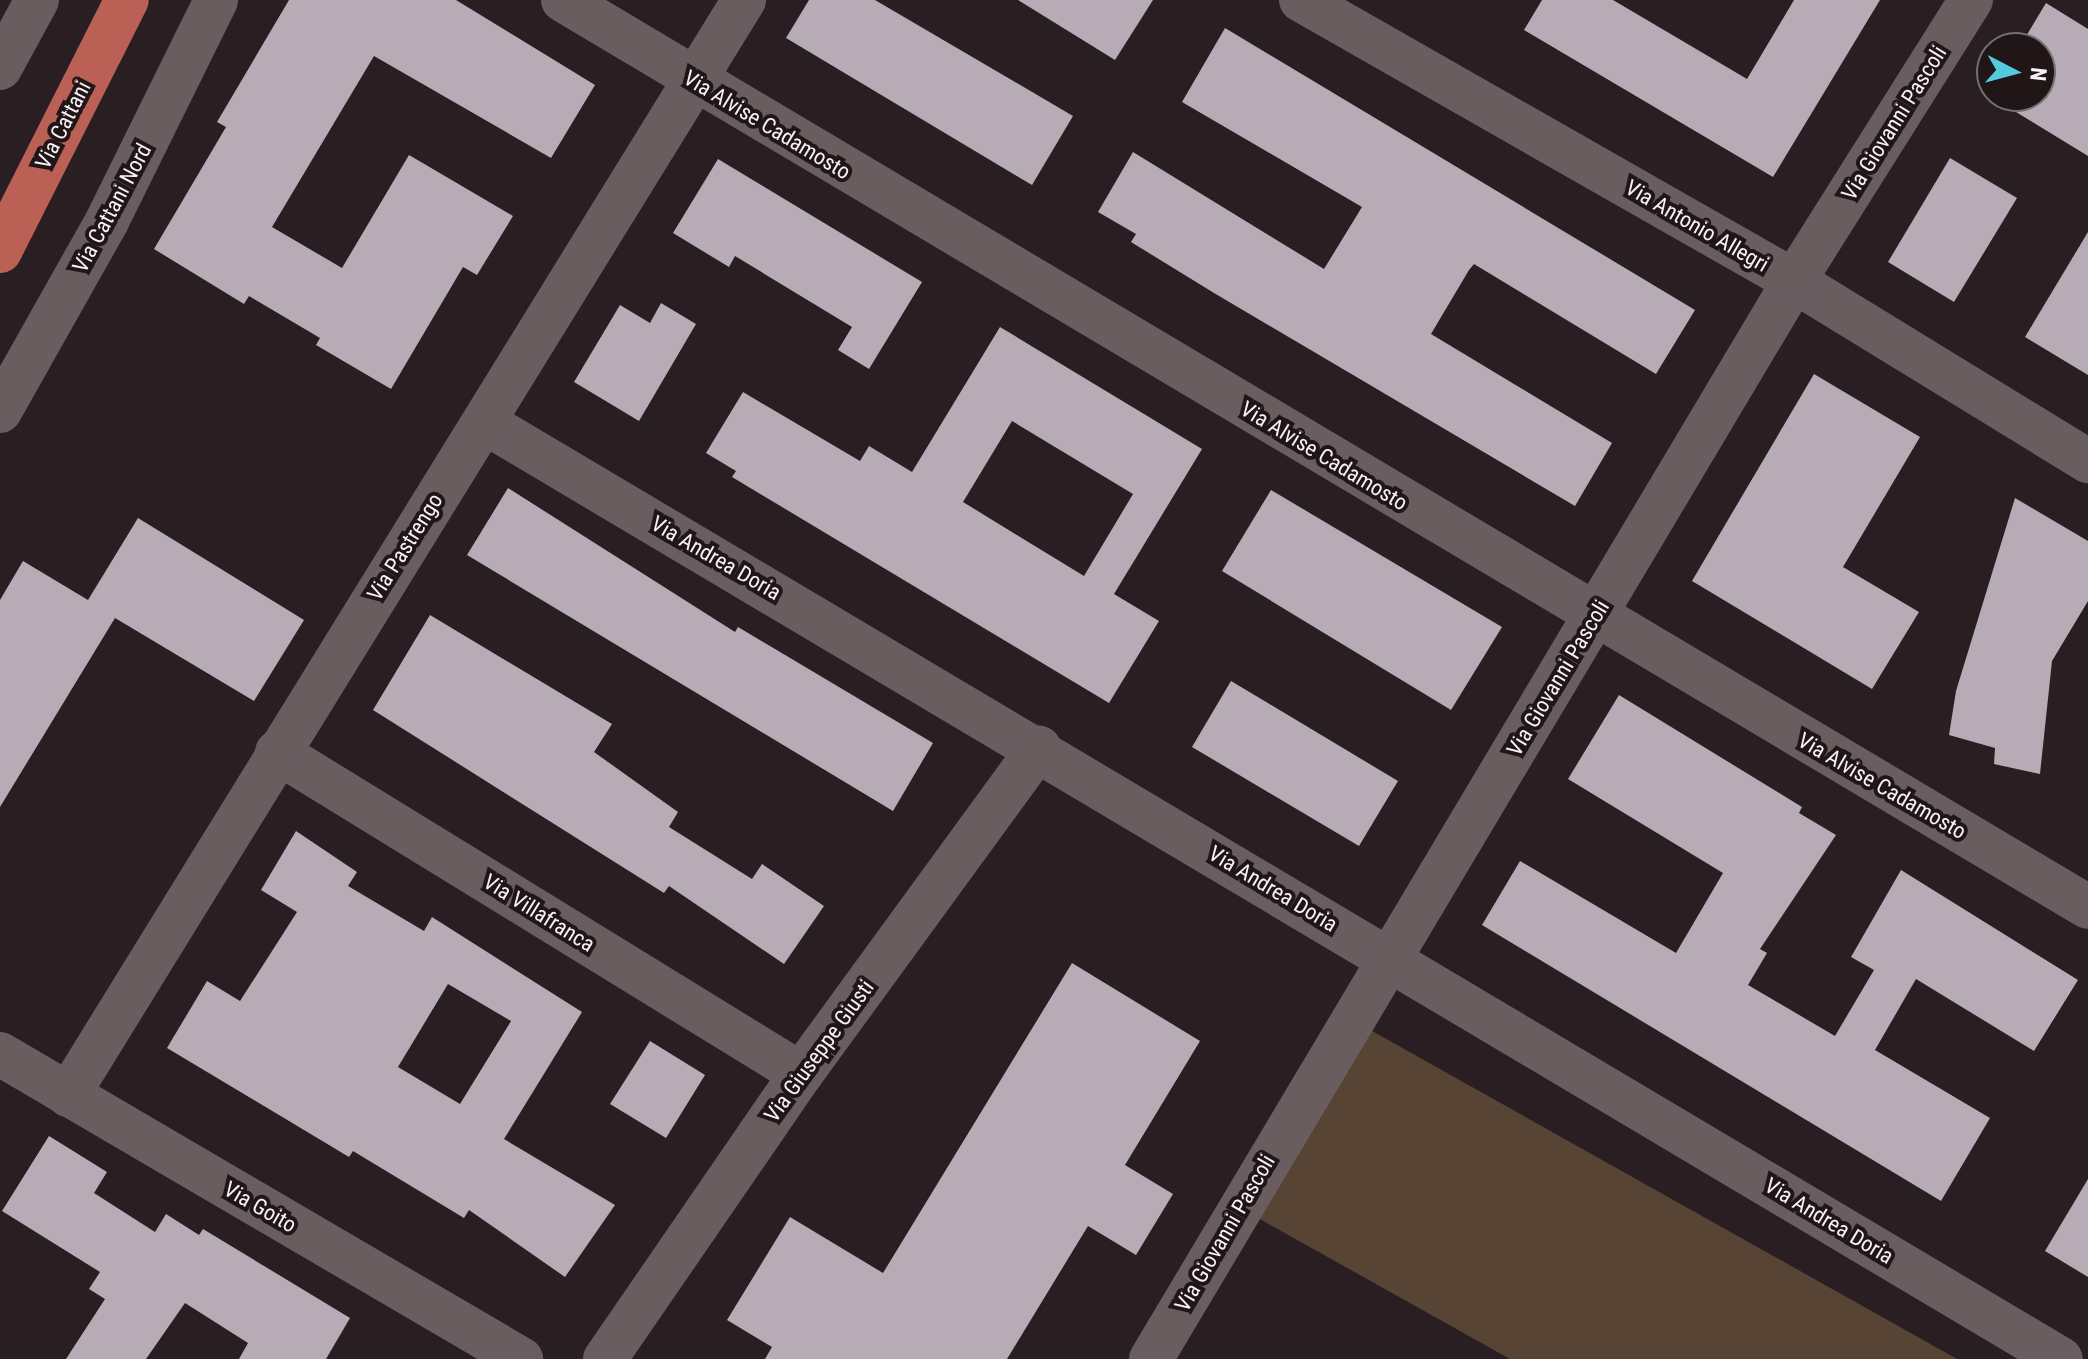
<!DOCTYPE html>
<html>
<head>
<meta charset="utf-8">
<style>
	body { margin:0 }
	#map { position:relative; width:2088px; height:1359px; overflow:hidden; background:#291f22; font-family:"Roboto Condensed",sans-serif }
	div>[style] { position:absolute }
	.green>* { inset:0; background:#584434 }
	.building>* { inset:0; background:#b7acb5 }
	.minor>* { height:44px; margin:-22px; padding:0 22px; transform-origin:22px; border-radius:22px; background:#6a5d60 }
	.major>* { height:44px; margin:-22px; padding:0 22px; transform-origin:22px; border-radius:22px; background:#ba6055 }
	span { translate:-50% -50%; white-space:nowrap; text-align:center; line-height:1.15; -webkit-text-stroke:8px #201618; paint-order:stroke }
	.street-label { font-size:22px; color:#f9f2f4 }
	.north { position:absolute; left:1976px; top:32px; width:80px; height:80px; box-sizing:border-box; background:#201618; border:2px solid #776e70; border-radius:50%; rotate:96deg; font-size:22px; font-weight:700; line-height:32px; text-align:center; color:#f9f2f4 }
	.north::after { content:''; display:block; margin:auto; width:28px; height:36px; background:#54cade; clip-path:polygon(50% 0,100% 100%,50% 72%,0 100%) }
</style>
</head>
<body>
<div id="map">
	<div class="green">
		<i style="clip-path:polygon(1365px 1027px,1957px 1359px,1510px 1359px,1258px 1218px)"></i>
	</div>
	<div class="building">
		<i style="clip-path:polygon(289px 0,456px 0,595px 85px,551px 158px,374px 56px,272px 227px,342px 268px,409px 155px,513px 216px,477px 275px,463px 267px,391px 389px,316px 345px,320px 338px,249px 296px,244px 304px,154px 249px,226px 127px,217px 122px)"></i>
		<i style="clip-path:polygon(809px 0,875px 0,1073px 116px,1032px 185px,786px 38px)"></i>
		<i style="clip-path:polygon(1018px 0,1153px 0,1115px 60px)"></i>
		<i style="clip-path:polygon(1542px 0,1613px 0,1747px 79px,1794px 0,1880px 0,1773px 177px,1524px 30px)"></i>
		<i style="clip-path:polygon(2046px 3px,2088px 29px,2088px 156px,1990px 96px,2040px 96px,2040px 48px,2019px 48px)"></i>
		<i style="clip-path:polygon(1225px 28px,1695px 310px,1656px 374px,1474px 264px,1469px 270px,1431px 334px,1612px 443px,1575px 506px,1214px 293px,1131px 242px,1136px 234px,1098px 212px,1133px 152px,1324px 269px,1362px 207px,1182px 102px)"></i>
		<i style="clip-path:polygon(1950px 158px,2017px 198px,1954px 302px,1888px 262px)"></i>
		<i style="clip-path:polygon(718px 159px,922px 282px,869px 369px,838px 350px,852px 327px,735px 256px,729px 267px,673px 233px)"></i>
		<i style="clip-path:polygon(2088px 232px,2088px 375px,2025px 337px)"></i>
		<i style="clip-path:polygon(661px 303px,696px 324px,639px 421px,574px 382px,620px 305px,650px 323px)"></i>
		<i style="clip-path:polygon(evenodd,1000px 327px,1202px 449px,1114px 594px,1159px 621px,1109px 703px,732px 477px,736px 471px,706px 453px,743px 392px,860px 461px,869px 446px,912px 472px,1000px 327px,1012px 421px,1133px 494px,1084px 576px,963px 502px,1012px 421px)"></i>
		<i style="clip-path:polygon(1814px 374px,1920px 437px,1843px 567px,1919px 612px,1872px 689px,1692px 581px)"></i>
		<i style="clip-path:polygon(508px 488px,735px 632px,738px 627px,933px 743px,893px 811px,467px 555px)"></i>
		<i style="clip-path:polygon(1271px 490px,1502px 627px,1451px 710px,1222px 571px)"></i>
		<i style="clip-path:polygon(2015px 498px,2088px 541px,2088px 601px,2052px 661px,2040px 774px,1994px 764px,1995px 748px,1949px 735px,1956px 691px)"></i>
		<i style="clip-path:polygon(138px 518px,304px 620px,254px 701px,115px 618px,0 807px,0 600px,23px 561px,88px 600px)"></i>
		<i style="clip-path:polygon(430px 615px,612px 724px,594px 752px,678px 812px,669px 827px,752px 879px,762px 864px,824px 906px,784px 964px,669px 886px,664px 893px,373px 710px)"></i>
		<i style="clip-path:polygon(1231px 681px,1398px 781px,1359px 846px,1192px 747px)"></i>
		<i style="clip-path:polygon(1619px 695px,1802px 807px,1799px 813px,1836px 835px,1760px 949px,1767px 953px,1748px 985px,1835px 1036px,1874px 970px,1851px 957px,1901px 870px,2078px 980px,2034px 1051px,1916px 979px,1875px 1050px,1990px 1118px,1941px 1201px,1482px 925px,1520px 861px,1676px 953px,1723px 873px,1568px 779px)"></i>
		<i style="clip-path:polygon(evenodd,296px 831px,357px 872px,348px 886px,424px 931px,432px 917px,582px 1012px,504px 1139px,615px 1205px,565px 1277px,469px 1210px,464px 1218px,353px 1151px,349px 1157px,167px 1048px,207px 981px,240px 1001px,297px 912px,261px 890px,296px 831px,448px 984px,511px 1021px,460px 1104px,398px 1067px,448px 984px)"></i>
		<i style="clip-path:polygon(1072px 963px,1200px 1041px,1125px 1165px,1173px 1194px,1136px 1255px,1088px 1226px,1007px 1359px,765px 1359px,772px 1347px,727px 1320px,790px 1217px,883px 1273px)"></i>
		<i style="clip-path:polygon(650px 1041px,705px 1075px,666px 1138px,610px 1104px)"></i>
		<i style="clip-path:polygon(49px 1136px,107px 1172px,94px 1193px,155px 1232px,166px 1214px,199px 1235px,203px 1229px,350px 1318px,326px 1359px,239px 1359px,248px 1343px,185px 1303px,146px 1359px,66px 1359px,105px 1299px,89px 1289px,100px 1272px,2px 1211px)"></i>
		<i style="clip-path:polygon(2088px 1179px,2088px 1277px,2045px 1251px)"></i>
	</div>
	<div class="minor">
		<i style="left:563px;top:0;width:1774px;rotate:30.74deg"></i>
		<i style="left:1301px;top:0;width:567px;rotate:29.68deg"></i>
		<i style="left:1794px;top:281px;width:345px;rotate:31.5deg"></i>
		<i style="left:0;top:68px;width:77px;rotate:-61.4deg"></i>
		<i style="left:0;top:411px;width:218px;rotate:-60.6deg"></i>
		<i style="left:107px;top:221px;width:246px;rotate:-63.7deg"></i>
		<i style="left:484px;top:422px;width:1834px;rotate:30.72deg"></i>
		<i style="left:277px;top:752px;width:615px;rotate:31.57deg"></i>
		<i style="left:0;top:1054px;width:604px;rotate:30.35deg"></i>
		<i style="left:68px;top:1095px;width:1287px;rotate:-58.31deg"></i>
		<i style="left:605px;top:1359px;width:346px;rotate:-55.5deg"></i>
		<i style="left:801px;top:1074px;width:404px;rotate:-53.9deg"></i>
		<i style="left:1151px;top:1359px;width:1255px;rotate:-59.18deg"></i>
		<i style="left:1794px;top:281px;width:332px;rotate:-57.8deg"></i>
	</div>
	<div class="major">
		<i style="left:0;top:251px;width:281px;rotate:-63.2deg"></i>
	</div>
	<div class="street-label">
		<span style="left:1894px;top:123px;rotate:-58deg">Via Giovanni Pascoli</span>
		<span style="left:63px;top:125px;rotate:-63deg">Via Cattani</span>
		<span style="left:767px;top:125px;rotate:31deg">Via Alvise Cadamosto</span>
		<span style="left:112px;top:208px;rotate:-62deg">Via Cattani Nord</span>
		<span style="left:1697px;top:226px;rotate:30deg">Via Antonio Allegri</span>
		<span style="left:1324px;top:456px;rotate:31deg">Via Alvise Cadamosto</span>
		<span style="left:405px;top:547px;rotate:-58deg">Via Pastrengo</span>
		<span style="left:716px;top:558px;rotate:30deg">Via Andrea Doria</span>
		<span style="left:1558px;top:678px;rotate:-59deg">Via Giovanni Pascoli</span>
		<span style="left:1882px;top:786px;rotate:30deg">Via Alvise Cadamosto</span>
		<span style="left:1273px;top:889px;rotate:31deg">Via Andrea Doria</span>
		<span style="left:539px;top:913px;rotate:32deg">Via Villafranca</span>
		<span style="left:819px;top:1051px;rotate:-54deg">Via Giuseppe Giusti</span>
		<span style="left:260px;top:1207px;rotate:30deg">Via Goito</span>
		<span style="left:1829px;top:1221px;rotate:31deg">Via Andrea Doria</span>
		<span style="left:1225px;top:1233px;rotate:-60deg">Via Giovanni Pascoli</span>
	</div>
	<div class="north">N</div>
</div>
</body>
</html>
